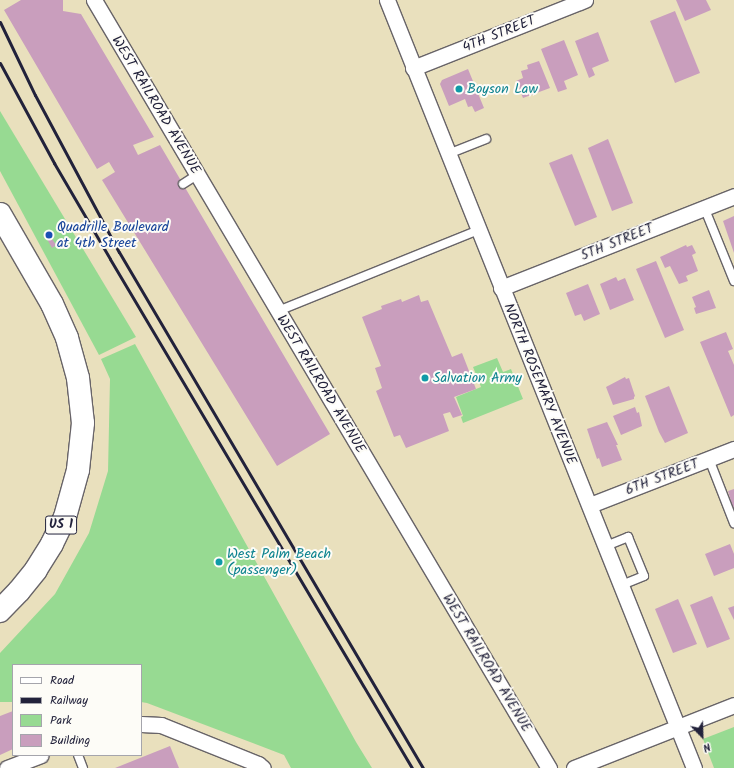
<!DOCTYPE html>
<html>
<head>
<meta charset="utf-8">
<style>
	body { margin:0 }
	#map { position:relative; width:734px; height:768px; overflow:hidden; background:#e9e0bd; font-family:Kalam,sans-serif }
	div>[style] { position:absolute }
	.green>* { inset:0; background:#97da92 }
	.building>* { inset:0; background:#c99ebd }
	.roads { filter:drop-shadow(1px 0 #686468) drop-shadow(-1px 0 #686468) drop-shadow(0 1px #686468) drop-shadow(0 -1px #686468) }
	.service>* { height:8px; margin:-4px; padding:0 4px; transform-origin:4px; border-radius:4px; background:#fff }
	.minor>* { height:15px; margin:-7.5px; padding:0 7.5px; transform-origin:7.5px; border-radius:7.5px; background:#fff }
	.primary>* { height:22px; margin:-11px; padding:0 11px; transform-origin:11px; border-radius:11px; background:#fff }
	.rail>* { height:3px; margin:-1.5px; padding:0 1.5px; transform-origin:1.5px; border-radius:1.5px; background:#22223b }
	.dots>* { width:11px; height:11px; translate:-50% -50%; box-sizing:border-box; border:2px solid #fdfcf7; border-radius:50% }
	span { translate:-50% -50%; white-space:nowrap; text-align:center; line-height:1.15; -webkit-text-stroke:4px #fdfcf7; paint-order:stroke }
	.shield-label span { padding:1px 3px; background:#fdfcf7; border:1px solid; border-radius:3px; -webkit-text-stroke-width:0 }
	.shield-label { font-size:13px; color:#22223b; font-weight:700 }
	.street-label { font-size:14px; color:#22223b }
	.culture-label { font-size:14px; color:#0d838f }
	.left { translate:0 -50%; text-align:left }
	.transit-label { font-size:14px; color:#164399 }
	.legend { position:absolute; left:12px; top:664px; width:130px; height:92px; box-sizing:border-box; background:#fdfcf7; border:1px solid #a5a5ac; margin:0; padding:5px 7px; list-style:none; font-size:12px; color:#22223b }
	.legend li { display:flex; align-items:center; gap:8px; height:20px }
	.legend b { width:20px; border:1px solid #a5a5ac }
	.north { position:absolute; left:682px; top:716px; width:40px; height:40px; -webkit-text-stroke:3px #fdfcf7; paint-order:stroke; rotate:157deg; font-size:11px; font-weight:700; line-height:16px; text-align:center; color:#22223b }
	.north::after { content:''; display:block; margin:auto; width:14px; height:18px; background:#22223b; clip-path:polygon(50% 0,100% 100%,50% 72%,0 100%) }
</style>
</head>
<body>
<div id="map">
	<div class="green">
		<i style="clip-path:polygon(0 111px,136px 337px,99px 355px,0 171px)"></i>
		<i style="clip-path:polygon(135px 344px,356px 742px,372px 768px,291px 768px,284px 755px,147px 703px,141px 702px,141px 665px,13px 665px,13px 702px,0 702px,0 653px,55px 594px,89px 533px,108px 471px,110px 379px,101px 359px)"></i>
		<i style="clip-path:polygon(497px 358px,503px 372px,511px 369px,523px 399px,463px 423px,461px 417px,463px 416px,456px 397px,481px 387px,473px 367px)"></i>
		<i style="clip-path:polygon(734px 727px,734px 768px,714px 768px,703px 739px)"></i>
	</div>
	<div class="building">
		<i style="clip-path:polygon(21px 0,63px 0,63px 11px,81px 14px,154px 137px,133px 145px,138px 155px,160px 145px,330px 434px,277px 466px,102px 180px,115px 172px,109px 162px,97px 169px,4px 10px)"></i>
		<i style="clip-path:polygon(676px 0,706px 0,711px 10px,685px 21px)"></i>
		<i style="clip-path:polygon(675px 11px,700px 73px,675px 83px,650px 21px)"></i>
		<i style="clip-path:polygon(598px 32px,609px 61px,592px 68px,595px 75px,589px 78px,575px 41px)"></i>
		<i style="clip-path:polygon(564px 40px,578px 75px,564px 81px,567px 89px,558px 92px,541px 49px)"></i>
		<i style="clip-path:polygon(539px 61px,550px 88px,523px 98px,516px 81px,523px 78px,521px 71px,528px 69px,527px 65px)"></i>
		<i style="clip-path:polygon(468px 69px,484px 108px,475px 112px,472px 106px,468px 107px,465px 99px,449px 106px,440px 84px,442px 80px)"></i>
		<i style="clip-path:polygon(608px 139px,633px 203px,612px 211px,588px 148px)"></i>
		<i style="clip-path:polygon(572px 154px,597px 217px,575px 226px,549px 163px)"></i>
		<i style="clip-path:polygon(734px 216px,734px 253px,723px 221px)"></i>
		<i style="clip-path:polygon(50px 236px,56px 245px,52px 248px,47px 239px)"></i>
		<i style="clip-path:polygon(686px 245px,687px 247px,692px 245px,696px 253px,692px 255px,698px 271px,686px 276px,688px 281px,679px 284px,670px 266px,665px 268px,660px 257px)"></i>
		<i style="clip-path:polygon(656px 261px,684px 330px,665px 338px,636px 269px)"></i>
		<i style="clip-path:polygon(616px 277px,618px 281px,625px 278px,634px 300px,610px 310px,600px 284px)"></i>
		<i style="clip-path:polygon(588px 284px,600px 314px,584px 321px,581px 314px,575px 316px,566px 293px)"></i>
		<i style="clip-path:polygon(709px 290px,716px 308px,696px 314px,694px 308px,696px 307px,692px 297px)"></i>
		<i style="clip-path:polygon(419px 295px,421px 302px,428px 300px,452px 357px,462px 353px,476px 389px,454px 397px,462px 415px,453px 418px,450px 412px,443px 414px,449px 431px,406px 448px,400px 435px,394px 437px,376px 391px,382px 388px,375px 368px,381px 366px,362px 317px,382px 309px,381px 306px,401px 299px,402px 302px)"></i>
		<i style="clip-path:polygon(726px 332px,733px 349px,728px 351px,734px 365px,734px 415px,731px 417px,700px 342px)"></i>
		<i style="clip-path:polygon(625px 377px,626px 379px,629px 378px,635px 396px,634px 397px,634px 399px,613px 405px,606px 387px)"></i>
		<i style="clip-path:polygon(669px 386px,688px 433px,665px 443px,659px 432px,645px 396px)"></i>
		<i style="clip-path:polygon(635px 407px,637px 413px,639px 412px,642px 426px,621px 435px,613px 416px)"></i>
		<i style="clip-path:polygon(607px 422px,618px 445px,616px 445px,622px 460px,602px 467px,599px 458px,597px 459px,587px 429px)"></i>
		<i style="clip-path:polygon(734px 489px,734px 512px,728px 491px)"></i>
		<i style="clip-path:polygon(730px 544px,734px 554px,734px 568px,714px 576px,705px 554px)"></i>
		<i style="clip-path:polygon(712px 596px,730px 639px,707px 648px,690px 605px)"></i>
		<i style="clip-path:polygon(678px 599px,697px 644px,673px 653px,655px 609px)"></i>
		<i style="clip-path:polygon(734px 606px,734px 620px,728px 608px)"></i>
		<i style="clip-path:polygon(13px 711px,13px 749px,0 755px,0 716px)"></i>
		<i style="clip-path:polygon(170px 746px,179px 768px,115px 768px)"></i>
	</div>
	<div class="roads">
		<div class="service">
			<i style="left:448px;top:154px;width:41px;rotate:-21.5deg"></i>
			<i style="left:183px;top:184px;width:17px;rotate:-33deg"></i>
			<i style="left:704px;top:207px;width:80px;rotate:67.9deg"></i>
			<i style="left:278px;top:311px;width:216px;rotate:-22deg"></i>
			<i style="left:709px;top:459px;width:69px;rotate:68.7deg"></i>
			<i style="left:606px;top:546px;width:24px;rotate:-22deg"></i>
			<i style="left:628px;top:537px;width:42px;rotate:67.7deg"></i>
			<i style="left:644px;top:576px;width:24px;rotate:158deg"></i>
			<i style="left:78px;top:755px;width:14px;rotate:69deg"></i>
		</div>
		<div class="minor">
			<i style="left:94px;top:0;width:893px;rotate:59.36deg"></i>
			<i style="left:387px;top:0;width:827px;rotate:68.21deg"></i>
			<i style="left:413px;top:68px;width:185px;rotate:-21.6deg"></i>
			<i style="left:501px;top:288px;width:251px;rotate:-21.5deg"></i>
			<i style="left:590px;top:505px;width:155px;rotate:-21.3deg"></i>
			<i style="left:141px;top:724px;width:20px;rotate:3deg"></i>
			<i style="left:161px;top:725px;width:105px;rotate:21.9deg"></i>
			<i style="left:258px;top:764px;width:6px;rotate:39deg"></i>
			<i style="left:7px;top:768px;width:36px;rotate:-21deg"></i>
			<i style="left:574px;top:768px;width:172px;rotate:-21.5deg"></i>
		</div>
		<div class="primary">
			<i style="left:0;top:214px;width:104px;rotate:60deg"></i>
			<i style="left:52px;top:304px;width:37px;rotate:66deg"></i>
			<i style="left:67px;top:338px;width:41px;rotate:74.6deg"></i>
			<i style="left:78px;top:378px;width:45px;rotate:83.7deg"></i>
			<i style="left:83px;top:423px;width:47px;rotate:96.1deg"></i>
			<i style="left:78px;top:470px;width:49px;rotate:105.5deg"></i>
			<i style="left:65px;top:517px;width:30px;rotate:116deg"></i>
			<i style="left:52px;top:544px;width:31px;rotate:122deg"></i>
			<i style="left:36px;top:570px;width:27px;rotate:129deg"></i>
			<i style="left:19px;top:591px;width:28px;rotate:134deg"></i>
		</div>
	</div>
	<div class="rail">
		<i style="left:0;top:22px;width:81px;rotate:64.4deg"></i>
		<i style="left:35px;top:95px;width:178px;rotate:61.9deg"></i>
		<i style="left:119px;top:252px;width:599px;rotate:59.5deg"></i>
		<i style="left:0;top:63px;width:114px;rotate:61.6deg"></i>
		<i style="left:54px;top:163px;width:111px;rotate:59.7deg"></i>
		<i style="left:110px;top:259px;width:592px;rotate:59.32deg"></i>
	</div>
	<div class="dots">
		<i style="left:459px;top:89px;background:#0f9aa8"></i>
		<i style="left:49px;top:235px;background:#1a4fb4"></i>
		<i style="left:425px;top:378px;background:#0f9aa8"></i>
		<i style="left:219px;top:562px;background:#0f9aa8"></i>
	</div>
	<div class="shield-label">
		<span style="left:61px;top:525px">US 1</span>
	</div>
	<div class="street-label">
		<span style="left:499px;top:34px;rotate:-22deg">4TH STREET</span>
		<span style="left:156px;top:105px;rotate:59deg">WEST RAILROAD AVENUE</span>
		<span style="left:617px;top:242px;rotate:-22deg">5TH STREET</span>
		<span style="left:321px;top:384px;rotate:59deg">WEST RAILROAD AVENUE</span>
		<span style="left:540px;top:384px;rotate:68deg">NORTH ROSEMARY AVENUE</span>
		<span style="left:662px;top:477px;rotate:-21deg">6TH STREET</span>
		<span style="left:487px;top:663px;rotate:59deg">WEST RAILROAD AVENUE</span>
	</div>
	<div class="culture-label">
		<span class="left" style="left:467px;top:89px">Boyson Law</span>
		<span class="left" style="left:433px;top:378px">Salvation Army</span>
		<span class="left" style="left:227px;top:562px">West Palm Beach<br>(passenger)</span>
	</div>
	<div class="transit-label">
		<span class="left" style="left:57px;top:235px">Quadrille Boulevard<br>at 4th Street</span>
	</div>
	<ul class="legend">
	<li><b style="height:5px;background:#fff"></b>Road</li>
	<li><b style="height:5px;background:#22223b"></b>Railway</li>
	<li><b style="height:11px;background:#97da92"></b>Park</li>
	<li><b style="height:11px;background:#c99ebd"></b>Building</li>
	</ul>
	<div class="north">N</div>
</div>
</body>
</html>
